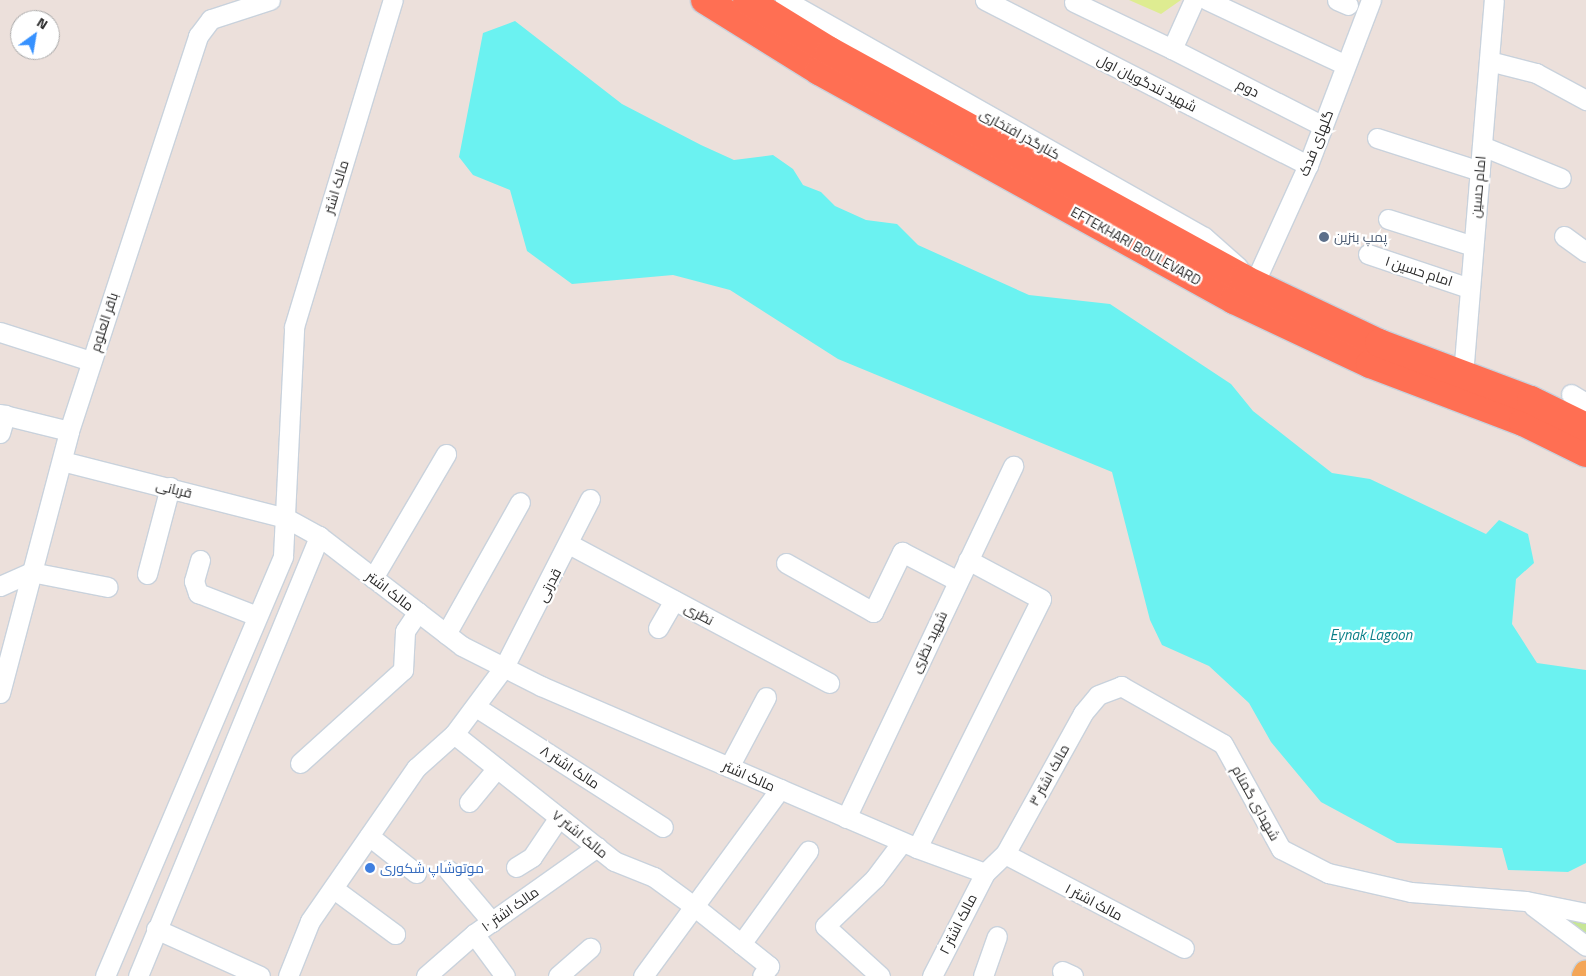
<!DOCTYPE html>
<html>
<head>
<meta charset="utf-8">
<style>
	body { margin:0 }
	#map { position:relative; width:1586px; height:976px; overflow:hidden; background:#ece0db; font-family:"Titillium Web",Cairo,sans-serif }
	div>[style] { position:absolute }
	.green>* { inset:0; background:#c6e596 }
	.pitch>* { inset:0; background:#deec91 }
	.water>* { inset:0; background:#6bf2f1 }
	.roads { filter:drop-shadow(1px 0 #c9d2dc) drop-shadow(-1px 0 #c9d2dc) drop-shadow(0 1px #c9d2dc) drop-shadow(0 -1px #c9d2dc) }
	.minor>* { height:19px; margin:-9.5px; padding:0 9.5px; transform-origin:9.5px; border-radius:9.5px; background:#fff }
	.major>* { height:24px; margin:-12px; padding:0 12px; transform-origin:12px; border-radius:12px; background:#f4a658 }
	.highway>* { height:28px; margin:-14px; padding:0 14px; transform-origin:14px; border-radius:14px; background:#ff6f53 }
	.dots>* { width:14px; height:14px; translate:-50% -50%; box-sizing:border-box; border:2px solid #fff; border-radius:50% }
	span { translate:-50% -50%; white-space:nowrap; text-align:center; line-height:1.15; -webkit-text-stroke:4.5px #fff; paint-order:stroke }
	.street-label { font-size:14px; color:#2a2a2a }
	.service-label { font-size:14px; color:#4e5e75 }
	.left { translate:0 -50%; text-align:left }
	.shop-label { font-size:14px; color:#366cbe }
	.water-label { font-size:15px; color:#0b8089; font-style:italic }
	.north { position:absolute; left:10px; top:10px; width:50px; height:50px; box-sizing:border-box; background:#fff; border:1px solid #aaa; border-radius:50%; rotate:32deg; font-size:14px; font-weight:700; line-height:20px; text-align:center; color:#2a2a2a }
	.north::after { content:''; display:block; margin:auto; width:18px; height:22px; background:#3691ff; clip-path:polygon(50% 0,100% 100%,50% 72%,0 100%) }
</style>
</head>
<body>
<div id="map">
	<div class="green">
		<i style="clip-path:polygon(1550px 911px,1586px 919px,1586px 936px)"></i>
	</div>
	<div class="pitch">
		<i style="clip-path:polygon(1129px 0,1181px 0,1161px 14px)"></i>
	</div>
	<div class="water">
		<i style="clip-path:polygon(515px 21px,622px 104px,701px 145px,734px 160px,773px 155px,793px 169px,803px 185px,821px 192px,835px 206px,866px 220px,897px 224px,918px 245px,1029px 295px,1110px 304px,1231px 384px,1253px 411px,1332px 473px,1370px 479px,1486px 534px,1499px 520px,1528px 534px,1534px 563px,1516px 579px,1512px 624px,1537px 663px,1586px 670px,1586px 863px,1568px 872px,1508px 870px,1502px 848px,1397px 843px,1321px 802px,1271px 742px,1249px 703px,1209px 666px,1162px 645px,1150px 620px,1112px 472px,838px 359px,730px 290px,673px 275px,572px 284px,527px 251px,510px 190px,473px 175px,459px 157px,483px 33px)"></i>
	</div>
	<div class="roads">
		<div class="minor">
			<i style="left:785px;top:0;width:481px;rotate:29.5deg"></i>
			<i style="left:1204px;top:237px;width:45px;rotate:41.4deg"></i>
			<i style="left:985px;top:0;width:363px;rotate:27.1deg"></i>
			<i style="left:1207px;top:0;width:153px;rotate:25.1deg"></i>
			<i style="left:1337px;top:0;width:12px;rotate:24deg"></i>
			<i style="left:1074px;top:2px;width:109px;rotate:25.6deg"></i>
			<i style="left:1172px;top:49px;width:54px;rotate:-65.8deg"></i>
			<i style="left:1172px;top:49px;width:169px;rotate:27deg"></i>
			<i style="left:1489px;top:61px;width:49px;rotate:14.3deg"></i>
			<i style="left:1536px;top:73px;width:57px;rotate:28.4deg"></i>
			<i style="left:1377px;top:138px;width:108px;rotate:17.8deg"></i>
			<i style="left:1482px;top:146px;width:85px;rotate:22.1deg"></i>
			<i style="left:1388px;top:219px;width:89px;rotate:17.6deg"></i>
			<i style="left:1564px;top:236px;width:27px;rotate:36deg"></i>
			<i style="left:1368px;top:254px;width:107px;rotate:18.6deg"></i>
			<i style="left:1254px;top:284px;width:131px;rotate:-65.6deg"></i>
			<i style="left:1308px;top:165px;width:177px;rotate:-69.1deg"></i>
			<i style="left:0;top:332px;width:96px;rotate:17.7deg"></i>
			<i style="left:1463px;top:375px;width:376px;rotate:-85.3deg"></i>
			<i style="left:1571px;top:394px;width:17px;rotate:31deg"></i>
			<i style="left:0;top:414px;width:71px;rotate:13.8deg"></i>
			<i style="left:0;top:433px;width:19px;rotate:-74deg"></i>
			<i style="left:62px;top:461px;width:231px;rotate:14.3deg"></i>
			<i style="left:286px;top:518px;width:38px;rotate:29deg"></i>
			<i style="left:319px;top:536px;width:180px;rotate:37.6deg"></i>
			<i style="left:462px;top:646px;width:89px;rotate:26.9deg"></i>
			<i style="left:541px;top:686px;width:409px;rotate:23.3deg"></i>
			<i style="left:917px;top:848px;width:72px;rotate:20.2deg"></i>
			<i style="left:590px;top:499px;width:189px;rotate:117.1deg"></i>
			<i style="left:504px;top:667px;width:84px;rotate:126.7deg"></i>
			<i style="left:454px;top:734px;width:204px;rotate:38.4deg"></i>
			<i style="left:614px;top:861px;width:43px;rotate:21.8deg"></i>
			<i style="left:654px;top:877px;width:51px;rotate:36.2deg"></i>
			<i style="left:695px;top:907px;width:95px;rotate:38.6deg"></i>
			<i style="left:769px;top:966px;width:12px;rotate:125deg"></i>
			<i style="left:569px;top:544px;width:295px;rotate:28.1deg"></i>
			<i style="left:200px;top:560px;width:22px;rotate:106deg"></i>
			<i style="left:194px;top:581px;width:13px;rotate:72deg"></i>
			<i style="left:198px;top:593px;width:63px;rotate:21.3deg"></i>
			<i style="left:786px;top:563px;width:100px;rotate:29.4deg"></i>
			<i style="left:873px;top:612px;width:67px;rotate:-64.2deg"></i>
			<i style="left:902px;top:552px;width:63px;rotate:27.4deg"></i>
			<i style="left:147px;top:574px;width:90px;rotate:-75.2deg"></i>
			<i style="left:373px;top:578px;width:144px;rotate:-59.5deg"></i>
			<i style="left:0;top:586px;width:34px;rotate:-24deg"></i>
			<i style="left:31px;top:572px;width:78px;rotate:11deg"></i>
			<i style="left:658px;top:628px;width:32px;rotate:-60deg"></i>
			<i style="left:446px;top:634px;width:151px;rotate:-60.7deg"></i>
			<i style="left:0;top:693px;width:271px;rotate:-75.2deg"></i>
			<i style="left:69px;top:431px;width:416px;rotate:-71.9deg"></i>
			<i style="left:198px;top:36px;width:21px;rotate:-53deg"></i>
			<i style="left:211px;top:19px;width:62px;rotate:-17.9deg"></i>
			<i style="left:476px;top:707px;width:222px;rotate:32.7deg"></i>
			<i style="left:300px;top:763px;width:139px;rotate:-42.1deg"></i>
			<i style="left:403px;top:670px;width:39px;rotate:-87deg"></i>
			<i style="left:405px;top:631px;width:23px;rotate:-56deg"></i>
			<i style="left:729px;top:767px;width:79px;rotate:-62.1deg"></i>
			<i style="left:469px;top:802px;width:44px;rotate:-50.5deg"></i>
			<i style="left:846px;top:818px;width:390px;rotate:-64.6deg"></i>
			<i style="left:369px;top:836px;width:60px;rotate:38.2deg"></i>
			<i style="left:917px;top:848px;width:278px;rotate:-63.5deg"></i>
			<i style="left:1041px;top:599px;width:83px;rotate:-151.9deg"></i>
			<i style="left:1005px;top:854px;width:202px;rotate:27.7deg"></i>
			<i style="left:516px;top:867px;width:19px;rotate:-32deg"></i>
			<i style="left:532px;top:857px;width:48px;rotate:-56deg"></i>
			<i style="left:448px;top:870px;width:68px;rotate:49.8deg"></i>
			<i style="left:334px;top:889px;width:76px;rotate:36.4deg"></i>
			<i style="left:1533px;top:906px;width:66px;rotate:37deg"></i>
			<i style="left:156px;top:929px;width:114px;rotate:24.3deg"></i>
			<i style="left:474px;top:934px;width:52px;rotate:53.6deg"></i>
			<i style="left:741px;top:944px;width:115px;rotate:-54.2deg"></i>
			<i style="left:1062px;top:971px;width:12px;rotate:24deg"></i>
			<i style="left:105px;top:976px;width:456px;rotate:-67deg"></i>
			<i style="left:283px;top:556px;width:229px;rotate:-87.2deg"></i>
			<i style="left:294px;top:327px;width:342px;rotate:-73.2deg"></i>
			<i style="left:138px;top:976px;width:476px;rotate:-67.6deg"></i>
			<i style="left:288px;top:976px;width:59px;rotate:-68.2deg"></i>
			<i style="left:310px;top:921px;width:186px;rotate:-55.3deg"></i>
			<i style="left:416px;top:768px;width:51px;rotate:-41.8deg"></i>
			<i style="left:426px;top:976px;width:64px;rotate:-41.2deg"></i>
			<i style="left:474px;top:934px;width:151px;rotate:-35.3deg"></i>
			<i style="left:558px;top:976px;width:43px;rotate:-41.2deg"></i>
			<i style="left:643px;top:976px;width:232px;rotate:-53.8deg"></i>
			<i style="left:880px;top:976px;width:74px;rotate:-137.7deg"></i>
			<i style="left:825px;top:926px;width:69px;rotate:-43.8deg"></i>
			<i style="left:875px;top:878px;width:45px;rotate:-53.1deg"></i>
			<i style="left:932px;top:976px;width:116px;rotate:-62.8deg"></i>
			<i style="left:985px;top:873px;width:28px;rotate:-44deg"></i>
			<i style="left:1005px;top:854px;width:161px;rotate:-61deg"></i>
			<i style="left:1083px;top:713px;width:23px;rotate:-50deg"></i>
			<i style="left:1098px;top:695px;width:25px;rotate:-21deg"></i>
			<i style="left:1121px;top:686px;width:117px;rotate:29.6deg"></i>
			<i style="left:1223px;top:744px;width:120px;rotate:61.1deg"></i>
			<i style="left:1281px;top:849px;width:53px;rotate:27.1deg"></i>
			<i style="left:1328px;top:873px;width:85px;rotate:12.9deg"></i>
			<i style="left:1411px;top:892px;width:115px;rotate:4.5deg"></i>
			<i style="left:1526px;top:901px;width:61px;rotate:11.3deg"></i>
			<i style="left:983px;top:976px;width:42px;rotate:-70.7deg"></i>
		</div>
		<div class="major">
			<i style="left:1584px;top:976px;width:4px;rotate:-63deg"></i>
		</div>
		<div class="highway">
			<i style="left:705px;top:0;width:134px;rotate:31.9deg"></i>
			<i style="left:819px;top:71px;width:474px;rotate:28.9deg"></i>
			<i style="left:1234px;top:300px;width:150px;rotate:25.2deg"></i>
			<i style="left:1370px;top:364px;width:164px;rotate:20.8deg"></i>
			<i style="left:1523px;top:422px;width:70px;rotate:26.2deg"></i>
			<i style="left:747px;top:0;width:97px;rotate:31.6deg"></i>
			<i style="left:830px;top:51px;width:473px;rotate:28.8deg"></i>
			<i style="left:1244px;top:279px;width:149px;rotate:25.4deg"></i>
			<i style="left:1379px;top:343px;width:162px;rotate:20.6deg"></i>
			<i style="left:1531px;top:400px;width:61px;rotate:26.1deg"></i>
		</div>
	</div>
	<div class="dots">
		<i style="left:1324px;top:237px;background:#5c6f8a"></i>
		<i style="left:370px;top:868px;background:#3f7fe0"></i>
	</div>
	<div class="street-label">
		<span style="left:1147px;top:83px;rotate:27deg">شهید تندگویان اول</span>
		<span style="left:1248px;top:88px;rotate:27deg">دوم</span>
		<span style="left:1020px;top:134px;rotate:29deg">کنارگذر افتخاری</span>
		<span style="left:1316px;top:143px;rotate:-68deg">گلهای فدک</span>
		<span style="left:336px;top:187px;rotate:-73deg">مالک اشتر</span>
		<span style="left:1478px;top:187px;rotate:-85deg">امام حسین</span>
		<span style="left:1136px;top:246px;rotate:29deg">EFTEKHARI BOULEVARD</span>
		<span style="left:1419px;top:271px;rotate:18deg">امام حسین ۱</span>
		<span style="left:104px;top:322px;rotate:-72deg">باقر العلوم</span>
		<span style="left:174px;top:489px;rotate:14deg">قربانی</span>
		<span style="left:549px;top:585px;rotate:-63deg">قدرتی</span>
		<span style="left:390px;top:591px;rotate:37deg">مالک اشتر</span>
		<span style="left:699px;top:614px;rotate:28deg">نظری</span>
		<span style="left:929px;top:642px;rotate:-65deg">شهید نظری</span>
		<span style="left:570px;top:767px;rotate:33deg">مالک اشتر ۸</span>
		<span style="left:1049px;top:775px;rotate:-61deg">مالک اشتر ۳</span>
		<span style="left:749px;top:776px;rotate:24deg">مالک اشتر</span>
		<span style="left:1256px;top:803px;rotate:61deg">شهدای گمنام</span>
		<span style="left:580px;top:834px;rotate:39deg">مالک اشتر ۷</span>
		<span style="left:1094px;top:902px;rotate:28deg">مالک اشتر ۱</span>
		<span style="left:510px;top:909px;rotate:-35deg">مالک اشتر ۱۰</span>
		<span style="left:958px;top:924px;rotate:-63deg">مالک اشتر ۲</span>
	</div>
	<div class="service-label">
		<span class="left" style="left:1334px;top:237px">پمپ بنزین</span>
	</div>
	<div class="shop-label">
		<span class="left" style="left:380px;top:868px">موتوشاپ شکوری</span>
	</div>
	<div class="water-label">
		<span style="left:1371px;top:635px">Eynak Lagoon</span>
	</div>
	<div class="north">N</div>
</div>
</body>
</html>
